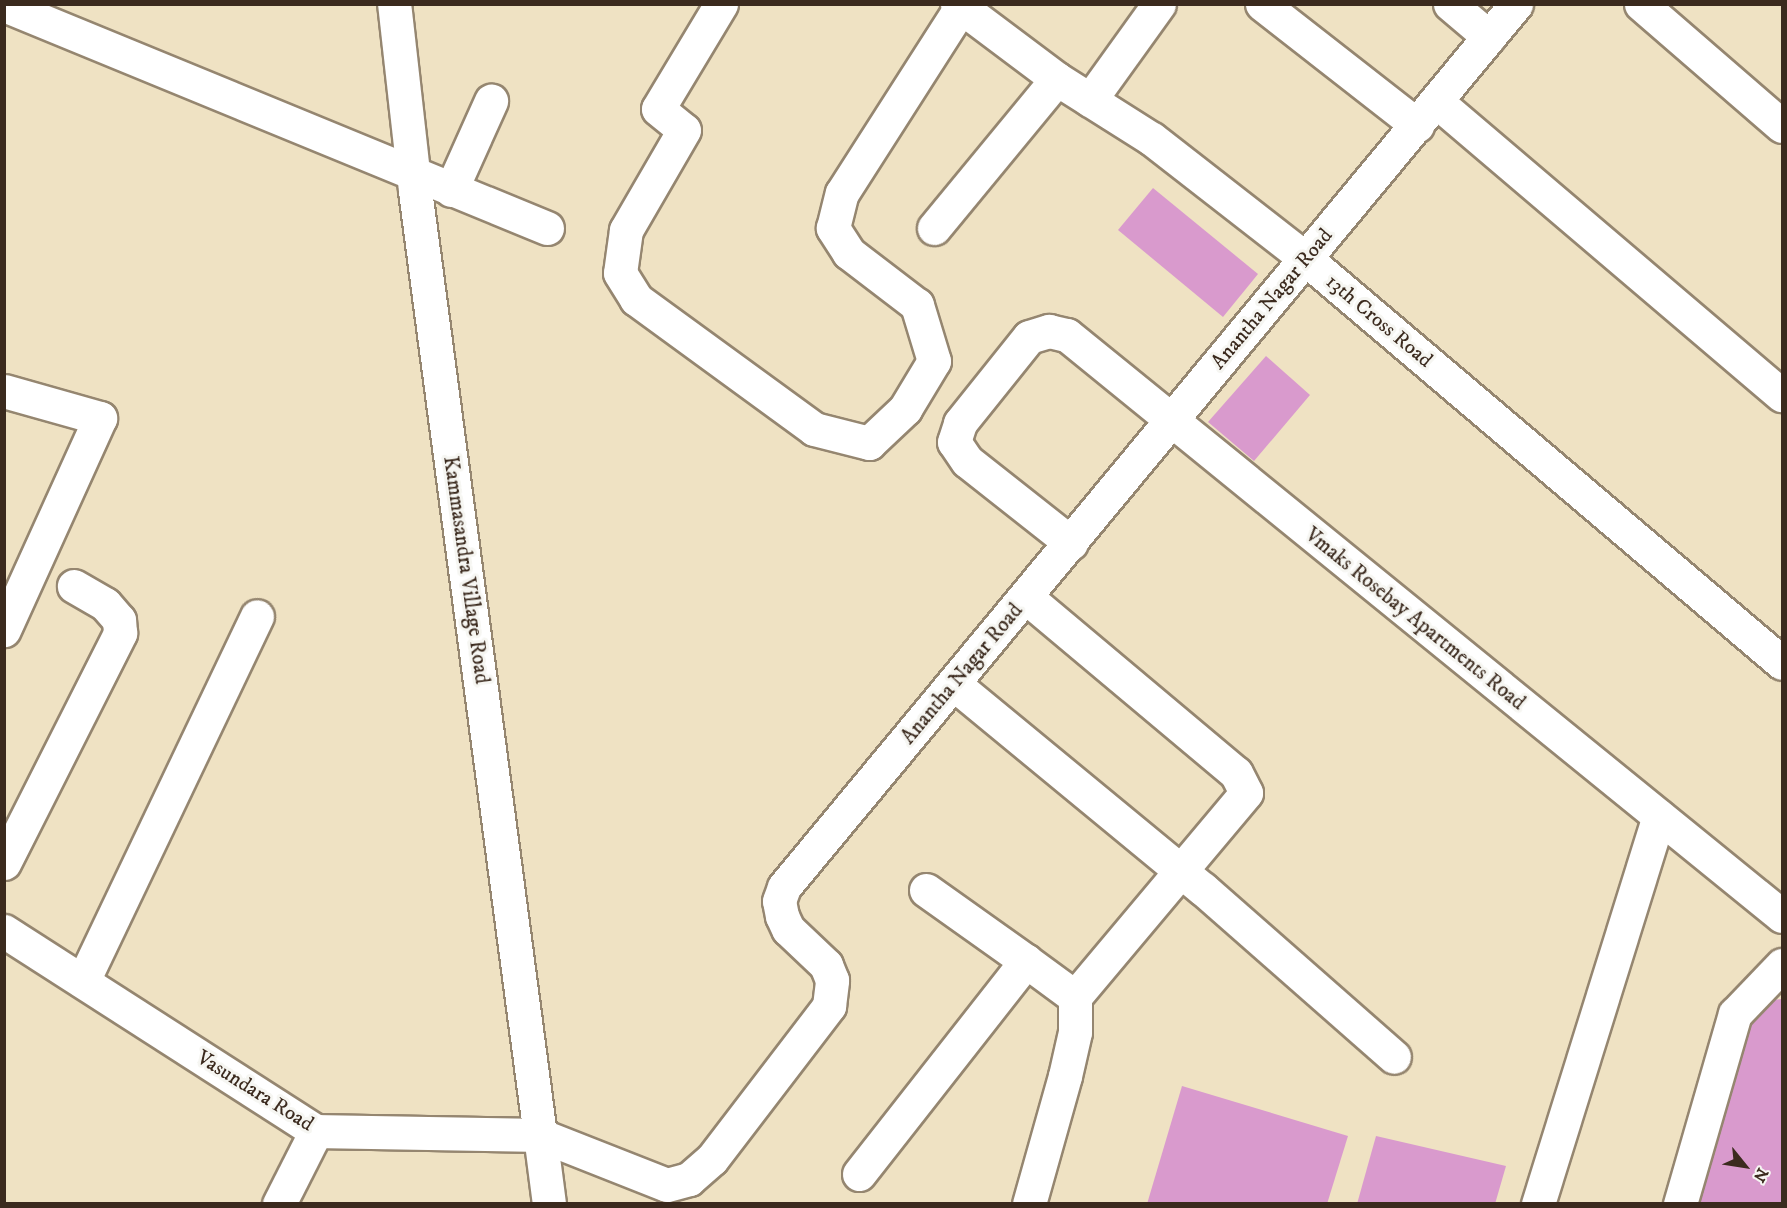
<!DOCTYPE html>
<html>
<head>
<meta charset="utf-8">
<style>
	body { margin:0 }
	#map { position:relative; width:1787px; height:1208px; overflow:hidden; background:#efe2c3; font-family:"IM FELL DW Pica",serif }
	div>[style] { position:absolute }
	.building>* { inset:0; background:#d99acd }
	.roads { filter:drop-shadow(2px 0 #958670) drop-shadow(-2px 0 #958670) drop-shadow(0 2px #958670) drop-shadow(0 -2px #958670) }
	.minor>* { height:33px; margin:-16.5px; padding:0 16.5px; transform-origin:16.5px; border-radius:16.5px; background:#fff }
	span { translate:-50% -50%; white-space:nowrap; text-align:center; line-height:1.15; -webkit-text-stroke:6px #f6f6f2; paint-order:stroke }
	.street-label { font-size:21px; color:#3b2a1e }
	.frame { position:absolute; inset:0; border:6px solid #3b2a1e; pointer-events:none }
	.north { position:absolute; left:1715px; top:1136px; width:60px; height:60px; -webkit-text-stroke:4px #f6f6f2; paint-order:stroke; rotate:120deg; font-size:16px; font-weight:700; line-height:24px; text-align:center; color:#3b2a1e }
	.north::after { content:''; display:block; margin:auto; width:21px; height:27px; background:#3b2a1e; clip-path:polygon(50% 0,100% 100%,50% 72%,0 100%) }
</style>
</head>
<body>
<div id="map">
	<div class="building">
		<i style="clip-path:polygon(1153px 188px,1258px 274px,1223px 317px,1118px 230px)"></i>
		<i style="clip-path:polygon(1266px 356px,1310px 395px,1254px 461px,1208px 422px)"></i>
		<i style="clip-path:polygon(1782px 999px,1782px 1204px,1696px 1204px,1751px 1002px)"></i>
		<i style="clip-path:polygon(1182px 1086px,1348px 1136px,1327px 1204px,1147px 1204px)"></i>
		<i style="clip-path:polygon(1376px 1136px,1506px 1166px,1495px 1204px,1357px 1204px)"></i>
	</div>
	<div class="roads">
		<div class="minor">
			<i style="left:721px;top:4px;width:122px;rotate:121deg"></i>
			<i style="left:658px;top:109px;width:33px;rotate:39deg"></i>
			<i style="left:684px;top:130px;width:116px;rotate:120.1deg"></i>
			<i style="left:626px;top:230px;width:43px;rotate:97.9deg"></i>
			<i style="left:620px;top:273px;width:31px;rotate:58deg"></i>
			<i style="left:636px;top:299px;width:220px;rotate:36.1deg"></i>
			<i style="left:814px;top:429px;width:57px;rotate:14.3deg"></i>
			<i style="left:869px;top:443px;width:50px;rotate:-43.4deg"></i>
			<i style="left:905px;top:409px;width:56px;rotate:-58.9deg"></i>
			<i style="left:934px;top:361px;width:59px;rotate:-106.9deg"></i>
			<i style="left:917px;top:305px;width:86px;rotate:-142.6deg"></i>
			<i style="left:849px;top:253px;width:30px;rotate:-123deg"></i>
			<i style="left:833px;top:228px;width:36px;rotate:-76deg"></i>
			<i style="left:842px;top:193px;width:221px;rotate:-57.4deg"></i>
			<i style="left:957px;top:4px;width:125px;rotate:36.9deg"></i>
			<i style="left:1057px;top:79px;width:112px;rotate:32.3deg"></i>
			<i style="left:1152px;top:139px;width:195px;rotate:37.9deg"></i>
			<i style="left:1306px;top:259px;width:624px;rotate:40.32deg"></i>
			<i style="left:1262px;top:4px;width:197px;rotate:38deg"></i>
			<i style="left:1450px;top:4px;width:51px;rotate:40.2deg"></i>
			<i style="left:1641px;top:4px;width:186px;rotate:40.9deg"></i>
			<i style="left:4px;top:5px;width:587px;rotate:22.33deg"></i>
			<i style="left:1090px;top:100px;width:118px;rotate:-54.3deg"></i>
			<i style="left:1436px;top:101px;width:454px;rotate:40.4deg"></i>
			<i style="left:451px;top:190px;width:98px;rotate:-65.8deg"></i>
			<i style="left:934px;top:228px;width:193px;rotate:-50.5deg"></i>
			<i style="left:4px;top:391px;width:100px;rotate:15.7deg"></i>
			<i style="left:100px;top:418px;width:233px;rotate:114.4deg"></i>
			<i style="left:1071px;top:543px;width:132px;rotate:-141.7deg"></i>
			<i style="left:967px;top:461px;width:23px;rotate:-124deg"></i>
			<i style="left:954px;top:442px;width:20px;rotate:-72deg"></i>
			<i style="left:960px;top:423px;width:110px;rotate:-51.3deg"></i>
			<i style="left:1029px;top:337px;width:21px;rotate:-17deg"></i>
			<i style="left:1049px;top:331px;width:18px;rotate:13deg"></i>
			<i style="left:1067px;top:335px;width:921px;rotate:39.1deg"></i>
			<i style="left:1026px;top:597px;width:274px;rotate:40deg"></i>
			<i style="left:1236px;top:773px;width:22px;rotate:63deg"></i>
			<i style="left:1246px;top:793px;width:266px;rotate:130deg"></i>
			<i style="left:1075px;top:997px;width:35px;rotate:90deg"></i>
			<i style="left:1075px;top:1032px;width:45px;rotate:102.8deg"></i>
			<i style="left:1065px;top:1076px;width:133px;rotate:105.7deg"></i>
			<i style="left:954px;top:684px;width:323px;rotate:39.5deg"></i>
			<i style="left:1203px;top:889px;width:254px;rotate:41.3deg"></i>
			<i style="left:4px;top:863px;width:258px;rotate:-63.2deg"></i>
			<i style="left:120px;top:633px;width:13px;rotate:-94deg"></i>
			<i style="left:119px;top:620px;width:21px;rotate:-131deg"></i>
			<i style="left:105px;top:604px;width:36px;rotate:-150deg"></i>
			<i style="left:926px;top:890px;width:123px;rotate:35.4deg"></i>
			<i style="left:4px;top:931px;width:371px;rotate:32.7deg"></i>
			<i style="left:316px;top:1131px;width:224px;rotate:1deg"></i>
			<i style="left:540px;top:1135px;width:953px;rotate:-97.54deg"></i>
			<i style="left:415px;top:190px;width:187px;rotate:-96.4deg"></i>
			<i style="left:83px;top:981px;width:404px;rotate:-64.5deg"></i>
			<i style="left:859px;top:1174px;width:271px;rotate:-51.9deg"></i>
			<i style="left:1026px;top:961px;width:61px;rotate:36.3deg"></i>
			<i style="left:279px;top:1204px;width:82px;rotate:-63.1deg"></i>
			<i style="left:549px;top:1204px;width:70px;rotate:-97.4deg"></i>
			<i style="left:540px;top:1135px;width:136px;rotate:21.5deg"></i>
			<i style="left:667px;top:1185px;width:23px;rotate:-15deg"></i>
			<i style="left:689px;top:1179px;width:30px;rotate:-41deg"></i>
			<i style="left:712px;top:1159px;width:193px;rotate:-52.6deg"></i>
			<i style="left:829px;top:1006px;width:26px;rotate:-83deg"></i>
			<i style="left:832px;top:980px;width:16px;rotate:-112deg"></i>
			<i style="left:826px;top:965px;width:52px;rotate:-136.5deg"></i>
			<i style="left:788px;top:929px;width:14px;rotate:-115deg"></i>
			<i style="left:782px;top:916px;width:15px;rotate:-101deg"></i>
			<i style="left:779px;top:901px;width:15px;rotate:-70deg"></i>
			<i style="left:784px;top:887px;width:1147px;rotate:-50.34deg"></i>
			<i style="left:1538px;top:1204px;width:406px;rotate:-72.7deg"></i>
			<i style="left:1680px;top:1204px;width:198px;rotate:-73.9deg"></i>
			<i style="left:1735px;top:1014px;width:68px;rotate:-46.2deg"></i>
		</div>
	</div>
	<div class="street-label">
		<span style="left:1272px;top:299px;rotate:-50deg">Anantha Nagar Road</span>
		<span style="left:1379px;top:321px;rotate:40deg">13th Cross Road</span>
		<span style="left:466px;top:570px;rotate:82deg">Kammasandra Village Road</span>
		<span style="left:1415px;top:619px;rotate:39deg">Vmaks Rosebay Apartments Road</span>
		<span style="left:962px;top:674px;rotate:-50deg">Anantha Nagar Road</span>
		<span style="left:255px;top:1091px;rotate:32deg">Vasundara Road</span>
	</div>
	<div class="frame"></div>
	<div class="north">N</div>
</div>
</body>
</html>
